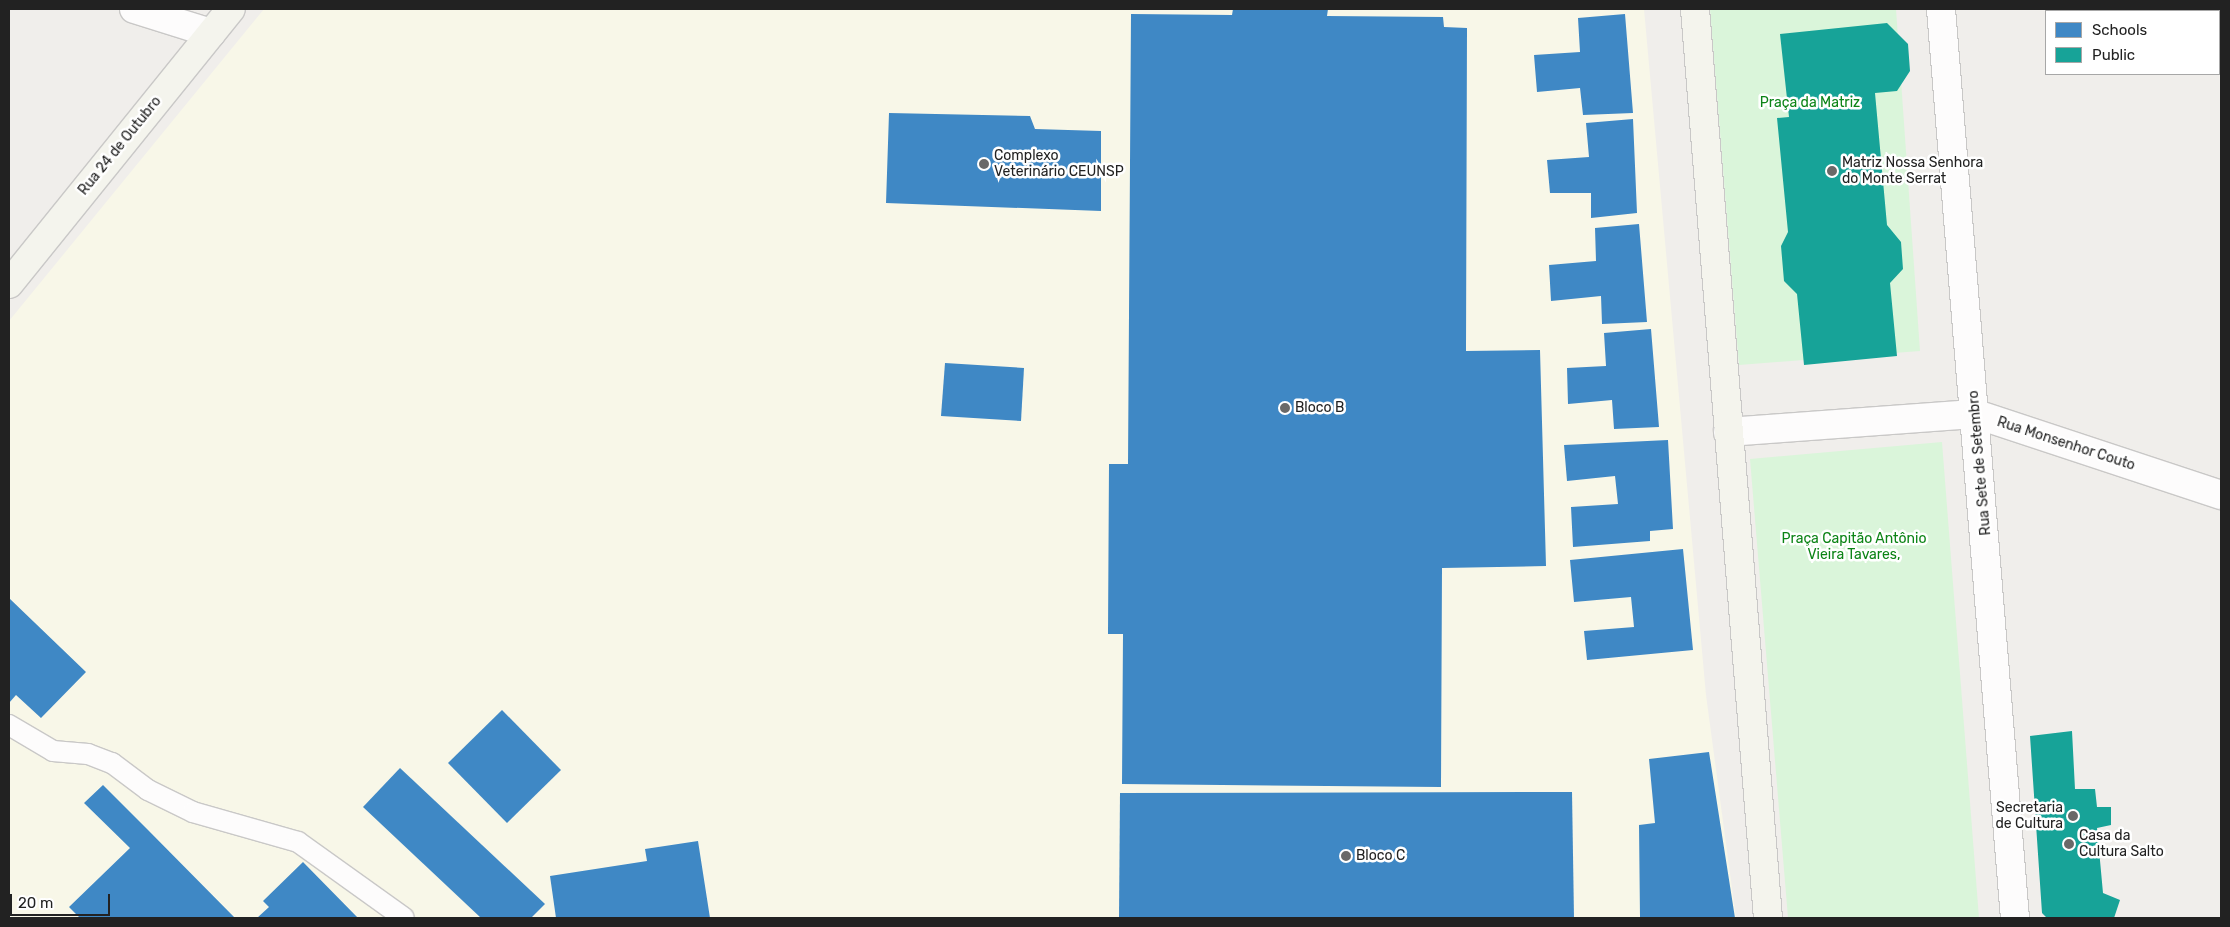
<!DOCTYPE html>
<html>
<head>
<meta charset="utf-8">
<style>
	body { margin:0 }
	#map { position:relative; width:2230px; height:927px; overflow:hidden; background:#f0eeeb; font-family:Rubik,sans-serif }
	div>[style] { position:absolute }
	.education>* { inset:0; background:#f8f7e8 }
	.park>* { inset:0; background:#daf5da }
	.schools>* { inset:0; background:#3f88c5 }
	.public>* { inset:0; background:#17a398 }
	.roads { filter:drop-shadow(1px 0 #c9c8c7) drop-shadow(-1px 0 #c9c8c7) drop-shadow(0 1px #c9c8c7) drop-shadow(0 -1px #c9c8c7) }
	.lane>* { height:20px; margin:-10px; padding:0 10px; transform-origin:10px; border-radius:10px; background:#fdfcfc }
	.street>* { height:28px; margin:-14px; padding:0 14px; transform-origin:14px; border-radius:14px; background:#fdfcfc }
	.secondary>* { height:28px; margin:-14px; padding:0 14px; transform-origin:14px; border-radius:14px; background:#f4f4ed }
	.dots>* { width:14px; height:14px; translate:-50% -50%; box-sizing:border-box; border:2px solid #fff; border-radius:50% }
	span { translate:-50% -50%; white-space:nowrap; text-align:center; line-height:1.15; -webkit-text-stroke:5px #fff; paint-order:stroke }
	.park-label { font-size:14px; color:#0c8416 }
	.street-label { font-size:14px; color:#222 }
	.poi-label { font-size:14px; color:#222 }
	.left { translate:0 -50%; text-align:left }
	.right { translate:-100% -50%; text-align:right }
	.frame { position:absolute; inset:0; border:10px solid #222; pointer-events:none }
	.legend { position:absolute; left:2045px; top:10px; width:175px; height:65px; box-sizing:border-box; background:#fff; border:1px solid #a7a7a7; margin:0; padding:6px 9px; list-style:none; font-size:15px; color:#222 }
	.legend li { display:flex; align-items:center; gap:10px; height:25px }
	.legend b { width:25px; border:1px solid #a7a7a7 }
	.scale { position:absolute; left:10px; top:894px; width:100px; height:22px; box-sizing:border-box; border:2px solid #222; border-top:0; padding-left:6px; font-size:15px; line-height:18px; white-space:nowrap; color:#222; -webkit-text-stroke:4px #fff; paint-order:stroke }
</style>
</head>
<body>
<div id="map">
	<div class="education">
		<i style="clip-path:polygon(264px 9px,1644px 9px,1706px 695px,1736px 918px,9px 918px,9px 321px)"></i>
	</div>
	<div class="park">
		<i style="clip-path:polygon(1710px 9px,1896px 9px,1920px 351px,1739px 365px)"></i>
		<i style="clip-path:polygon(1942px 442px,1979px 918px,1788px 918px,1750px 459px)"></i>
	</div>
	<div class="schools">
		<i style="clip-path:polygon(1233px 9px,1328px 9px,1327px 16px,1443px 17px,1444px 27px,1467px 28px,1466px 351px,1540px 350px,1546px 566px,1442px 568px,1441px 787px,1122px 784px,1123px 634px,1108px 634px,1109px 464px,1128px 464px,1131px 14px,1232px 15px)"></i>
		<i style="clip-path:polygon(1625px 14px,1633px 113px,1583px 115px,1580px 88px,1537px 92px,1534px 55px,1580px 52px,1578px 18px)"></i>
		<i style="clip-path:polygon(889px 113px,1030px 116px,1035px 129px,1101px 131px,1101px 211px,886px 203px)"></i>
		<i style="clip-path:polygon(1633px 119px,1637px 213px,1591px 218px,1591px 193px,1550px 193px,1547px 160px,1589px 157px,1586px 123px)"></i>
		<i style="clip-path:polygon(1639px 224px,1647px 322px,1602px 324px,1601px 296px,1551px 301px,1549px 265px,1596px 261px,1595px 228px)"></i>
		<i style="clip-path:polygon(1651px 329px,1659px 427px,1614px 429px,1612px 400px,1568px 404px,1567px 368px,1606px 366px,1604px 333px)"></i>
		<i style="clip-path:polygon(945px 363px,1024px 368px,1021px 421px,941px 416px)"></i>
		<i style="clip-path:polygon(1668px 440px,1673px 529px,1650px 531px,1650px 541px,1573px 547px,1571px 507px,1618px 504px,1615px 476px,1567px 481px,1564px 445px)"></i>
		<i style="clip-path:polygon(1683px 549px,1693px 650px,1587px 660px,1584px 631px,1634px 627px,1631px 597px,1574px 602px,1570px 560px)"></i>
		<i style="clip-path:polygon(9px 598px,86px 672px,41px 718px,16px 695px,9px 703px)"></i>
		<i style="clip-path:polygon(502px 710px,561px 770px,507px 823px,448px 763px)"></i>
		<i style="clip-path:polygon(1709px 752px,1735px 918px,1640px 918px,1639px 825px,1655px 823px,1649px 759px)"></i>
		<i style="clip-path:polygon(400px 768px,545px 904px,531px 918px,481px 918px,363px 807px)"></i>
		<i style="clip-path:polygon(103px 785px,148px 830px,235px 918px,80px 918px,69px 907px,130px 848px,84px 803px)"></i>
		<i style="clip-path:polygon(1572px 792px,1574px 918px,1119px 918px,1120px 793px)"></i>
		<i style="clip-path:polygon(698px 841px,710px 918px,556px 918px,550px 876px,647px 861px,645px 849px)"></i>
		<i style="clip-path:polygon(303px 862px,358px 918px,257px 918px,269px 907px,263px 901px)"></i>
	</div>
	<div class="public">
		<i style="clip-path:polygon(1887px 23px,1908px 44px,1910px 71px,1897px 91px,1875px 93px,1887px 225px,1901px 242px,1903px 269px,1890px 283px,1897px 356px,1804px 365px,1797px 294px,1784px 281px,1781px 246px,1788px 232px,1777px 118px,1789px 117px,1780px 34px)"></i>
		<i style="clip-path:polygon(2072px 731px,2075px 789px,2095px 789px,2097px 807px,2111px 807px,2111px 825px,2097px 828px,2103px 893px,2120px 900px,2114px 918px,2047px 918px,2042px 913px,2030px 736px)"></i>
	</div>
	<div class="roads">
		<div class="lane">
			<i style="left:9px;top:725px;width:51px;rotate:30.6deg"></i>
			<i style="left:53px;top:751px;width:35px;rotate:5deg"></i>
			<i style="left:88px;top:754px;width:26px;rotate:21deg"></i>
			<i style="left:112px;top:763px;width:45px;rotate:36.9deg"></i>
			<i style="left:148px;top:790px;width:50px;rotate:26.1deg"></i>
			<i style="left:193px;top:812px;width:109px;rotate:15.9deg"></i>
			<i style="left:298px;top:842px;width:130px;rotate:35.6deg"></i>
		</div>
		<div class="street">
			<i style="left:134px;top:9px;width:81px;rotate:17.3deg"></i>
			<i style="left:1941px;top:9px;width:912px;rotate:85.35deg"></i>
			<i style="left:1728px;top:432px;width:249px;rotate:-4.2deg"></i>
			<i style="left:1976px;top:414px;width:258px;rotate:18.3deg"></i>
		</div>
		<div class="secondary">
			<i style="left:1695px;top:9px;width:912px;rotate:85.41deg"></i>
			<i style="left:9px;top:284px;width:353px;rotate:-51.1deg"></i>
		</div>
	</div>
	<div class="dots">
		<i style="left:984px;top:164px;background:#6a6968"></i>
		<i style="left:1832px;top:171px;background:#6a6968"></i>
		<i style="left:1285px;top:408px;background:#6a6968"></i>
		<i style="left:2073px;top:816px;background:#6a6968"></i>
		<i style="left:2069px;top:844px;background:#6a6968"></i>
		<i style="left:1346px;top:856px;background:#6a6968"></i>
	</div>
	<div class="park-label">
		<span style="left:1810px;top:103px">Praça da Matriz</span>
		<span style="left:1854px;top:547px">Praça Capitão Antônio<br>Vieira Tavares,</span>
	</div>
	<div class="street-label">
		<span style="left:120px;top:146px;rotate:-51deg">Rua 24 de Outubro</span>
		<span style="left:2066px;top:444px;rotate:18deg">Rua Monsenhor Couto</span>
		<span style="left:1980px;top:463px;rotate:-95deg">Rua Sete de Setembro</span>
	</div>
	<div class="poi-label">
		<span class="left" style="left:994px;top:164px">Complexo<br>Veterinário CEUNSP</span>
		<span class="left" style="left:1842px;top:171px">Matriz Nossa Senhora<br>do Monte Serrat</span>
		<span class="left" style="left:1295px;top:408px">Bloco B</span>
		<span class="right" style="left:2063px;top:816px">Secretaria<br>de Cultura</span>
		<span class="left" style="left:2079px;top:844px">Casa da<br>Cultura Salto</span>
		<span class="left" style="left:1356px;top:856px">Bloco C</span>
	</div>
	<div class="frame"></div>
	<ul class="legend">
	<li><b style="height:14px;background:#3f88c5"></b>Schools</li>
	<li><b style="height:14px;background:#17a398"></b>Public</li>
	</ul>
	<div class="scale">20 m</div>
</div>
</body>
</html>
